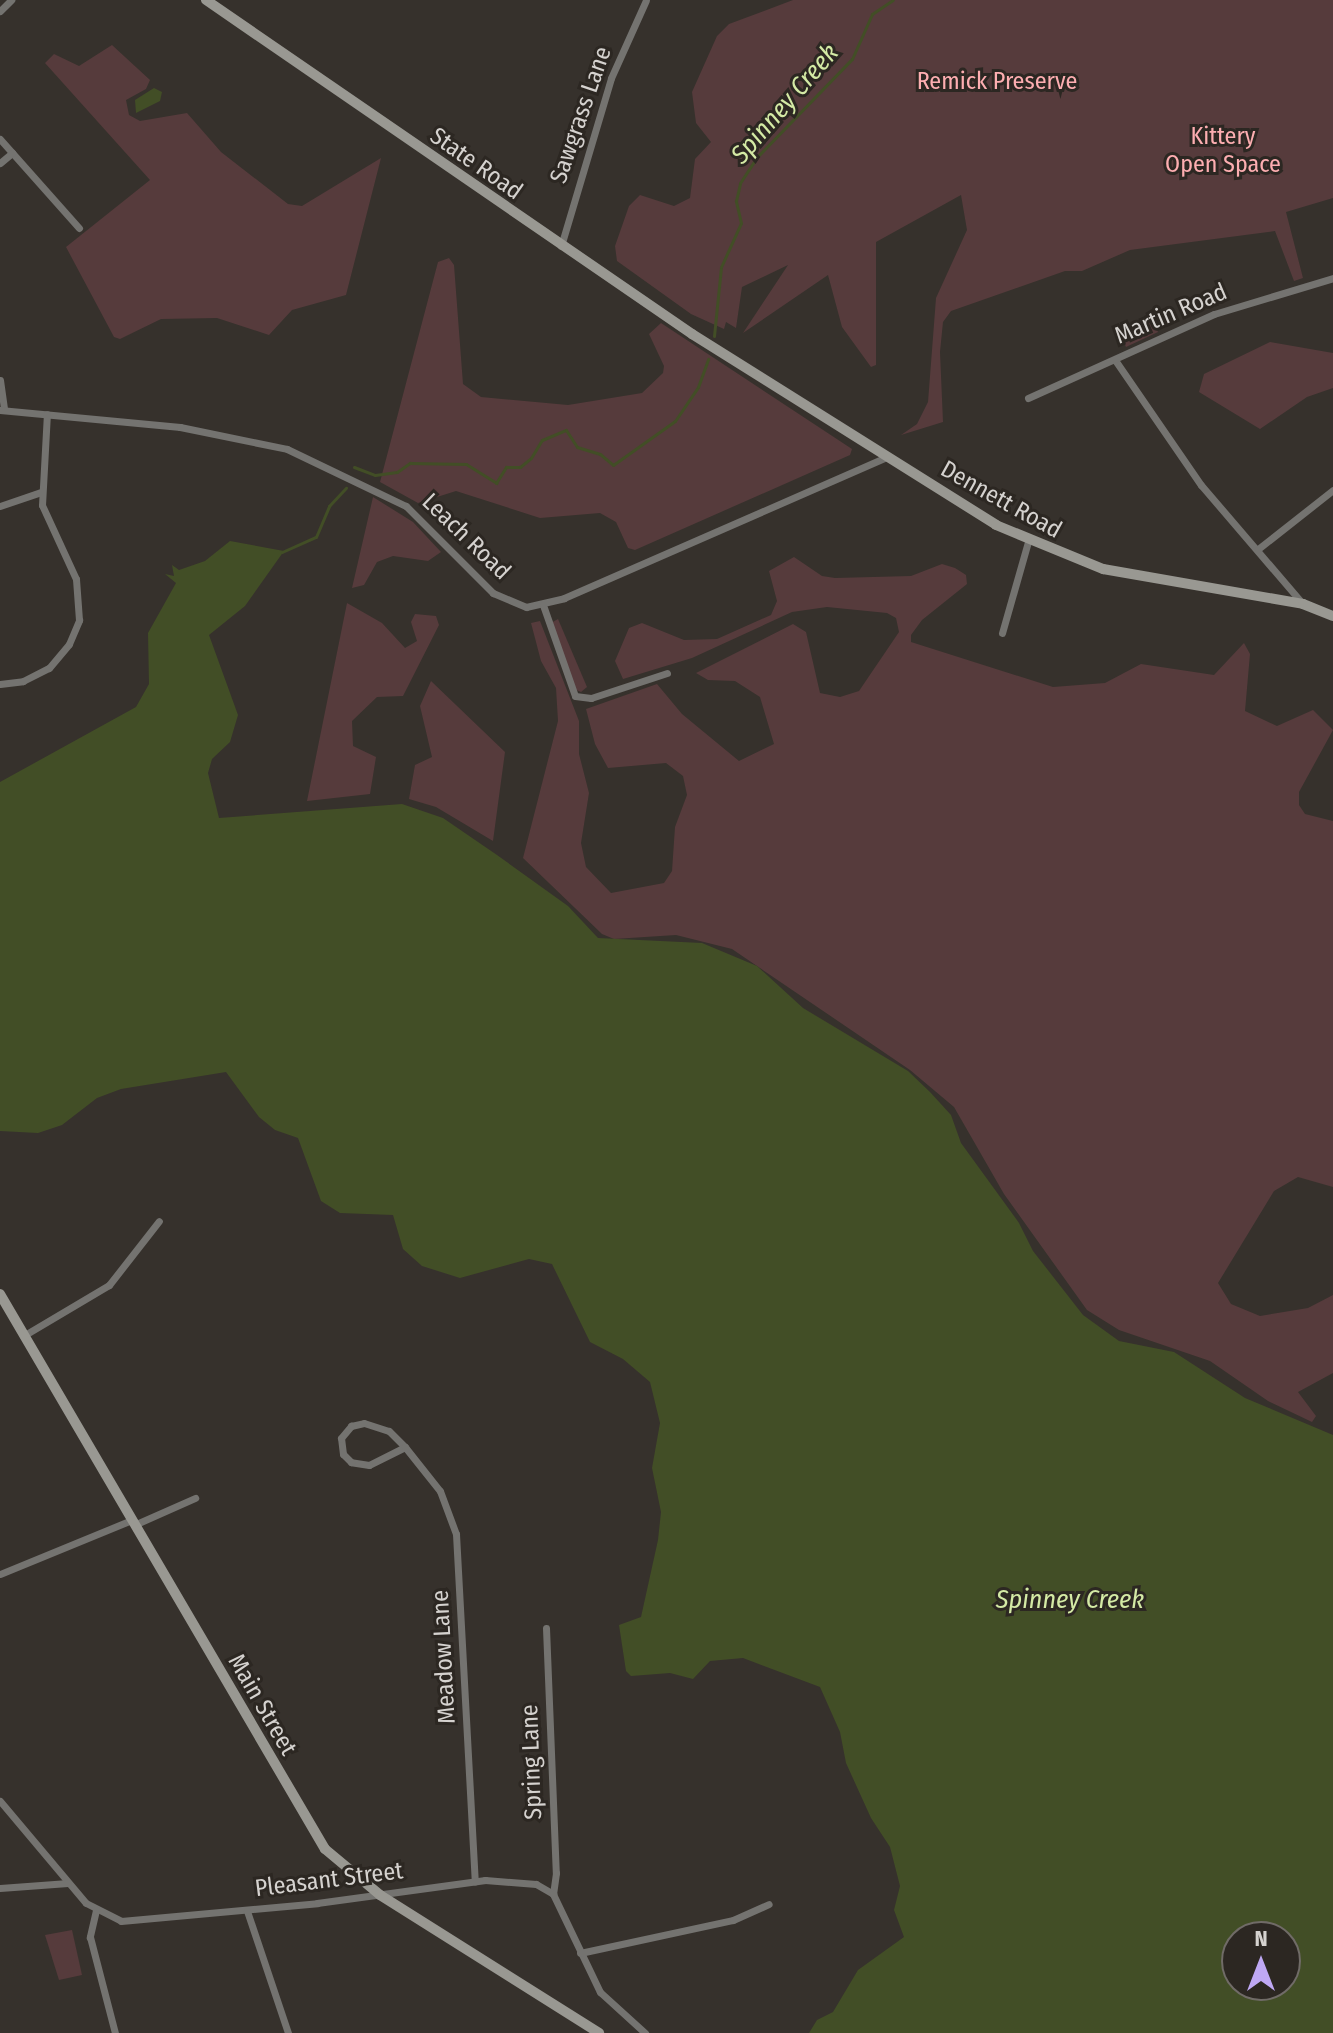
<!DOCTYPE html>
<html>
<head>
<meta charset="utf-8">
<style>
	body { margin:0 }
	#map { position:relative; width:1333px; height:2033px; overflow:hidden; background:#36312c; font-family:"Fira Sans Condensed",sans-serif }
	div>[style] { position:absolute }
	.green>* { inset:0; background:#563b3c }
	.water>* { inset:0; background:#424e26 }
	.stream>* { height:3px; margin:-1.5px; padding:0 1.5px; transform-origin:1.5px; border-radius:1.5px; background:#424e26 }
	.street>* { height:7px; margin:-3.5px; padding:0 3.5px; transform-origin:3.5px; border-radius:3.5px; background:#747370 }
	.secondary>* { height:10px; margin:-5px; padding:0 5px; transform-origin:5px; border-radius:5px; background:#999892 }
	span { translate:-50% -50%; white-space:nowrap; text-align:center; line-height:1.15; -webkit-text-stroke:6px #2c2722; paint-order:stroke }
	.park-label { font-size:24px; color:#fdaeb1 }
	.street-label { font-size:24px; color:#d5d2cf }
	.water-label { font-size:26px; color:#d4eaa5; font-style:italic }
	.north { position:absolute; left:1221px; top:1921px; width:80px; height:80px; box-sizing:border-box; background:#2c2722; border:2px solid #706b67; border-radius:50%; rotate:0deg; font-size:22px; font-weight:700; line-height:32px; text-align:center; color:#d5d2cf }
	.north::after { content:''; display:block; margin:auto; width:28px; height:36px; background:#bfa8f4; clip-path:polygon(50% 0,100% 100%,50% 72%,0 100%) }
</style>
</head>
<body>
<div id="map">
	<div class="green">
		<i style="clip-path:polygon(793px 0,1333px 0,1333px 198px,1286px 212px,1303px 278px,1294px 281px,1275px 231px,1130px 250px,1082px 271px,1065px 271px,951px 311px,943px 322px,940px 352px,943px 422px,901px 435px,917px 424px,928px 402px,936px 298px,967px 230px,961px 195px,876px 242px,876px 365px,871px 367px,842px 327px,828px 275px,743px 333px,788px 265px,742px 287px,736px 328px,726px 322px,724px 329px,691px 314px,617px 261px,615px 246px,629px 206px,640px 195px,674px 206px,690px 198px,695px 159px,711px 142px,696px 123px,692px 92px,717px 36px,729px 24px)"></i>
		<i style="clip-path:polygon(112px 45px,150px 80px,146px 89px,126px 100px,129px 115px,140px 121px,187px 113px,221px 152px,288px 204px,302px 206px,381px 158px,346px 295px,292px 310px,269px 335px,217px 318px,161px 319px,120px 339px,114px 337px,66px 247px,150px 180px,45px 63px,54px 54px,79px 66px)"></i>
		<i style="clip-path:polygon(449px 258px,454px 265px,463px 384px,481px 397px,568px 405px,642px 393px,663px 373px,664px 366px,649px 334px,661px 323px,852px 449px,850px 455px,635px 550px,628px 548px,616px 522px,600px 513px,540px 518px,456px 491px,418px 503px,380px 482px,438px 262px)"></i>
		<i style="clip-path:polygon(1152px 319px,1158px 332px,1126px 347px,1120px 333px)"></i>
		<i style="clip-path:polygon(1270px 342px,1333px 353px,1333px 388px,1307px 397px,1260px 429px,1199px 392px,1204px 374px)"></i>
		<i style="clip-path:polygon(373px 497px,413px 522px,441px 552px,428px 561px,393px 556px,377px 562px,364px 585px,352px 588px)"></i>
		<i style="clip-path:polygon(794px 557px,822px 576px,835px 578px,911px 576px,942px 564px,955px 568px,966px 575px,967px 584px,922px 620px,911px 635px,911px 642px,1053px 687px,1105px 683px,1141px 664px,1214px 675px,1244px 643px,1250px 654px,1245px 711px,1277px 726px,1313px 710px,1333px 730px,1299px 792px,1299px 805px,1305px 814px,1333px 821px,1333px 1187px,1298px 1177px,1274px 1191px,1218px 1283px,1231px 1304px,1260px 1316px,1308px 1308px,1333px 1295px,1333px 1373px,1298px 1392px,1316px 1416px,1312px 1422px,1268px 1401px,1210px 1361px,1119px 1330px,1087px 1310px,1004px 1194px,954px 1107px,910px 1070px,732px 949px,676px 935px,614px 939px,602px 934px,523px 858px,558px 721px,556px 688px,541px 661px,531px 623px,540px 621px,579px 721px,579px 754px,589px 793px,581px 843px,586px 867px,611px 893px,664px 883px,672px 871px,675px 827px,687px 795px,683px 776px,666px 763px,608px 768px,595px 744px,586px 709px,657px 684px,682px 714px,739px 761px,774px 744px,760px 697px,735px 681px,708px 680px,696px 673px,793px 624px,806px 632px,820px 693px,840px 697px,859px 691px,899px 632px,896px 618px,887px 613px,827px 607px,792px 612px,692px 658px,623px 679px,615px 661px,629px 628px,642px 623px,684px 640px,717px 639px,771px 615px,777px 601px,769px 571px)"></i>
		<i style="clip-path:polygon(347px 603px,382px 623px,405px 648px,417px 641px,411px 622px,415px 614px,436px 616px,439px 625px,403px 696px,377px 697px,352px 721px,353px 746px,376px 757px,370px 794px,307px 801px)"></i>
		<i style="clip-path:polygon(558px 619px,587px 687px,581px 692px,574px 689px,551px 623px)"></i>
		<i style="clip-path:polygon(431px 681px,505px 752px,493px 841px,436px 807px,409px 799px,415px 765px,432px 757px,420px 706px)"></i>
		<i style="clip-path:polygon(72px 1930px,82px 1975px,59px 1980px,45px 1935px)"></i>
	</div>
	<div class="water">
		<i style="clip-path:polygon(154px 88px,162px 92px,160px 101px,136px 113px,135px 100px)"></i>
		<i style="clip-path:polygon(evenodd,230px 541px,284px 551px,245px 606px,209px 635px,238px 715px,230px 742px,212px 759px,208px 773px,219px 818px,402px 804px,443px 818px,497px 855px,568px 906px,598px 938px,702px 943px,757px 966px,803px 1008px,908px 1071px,930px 1092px,951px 1115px,961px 1143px,1019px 1223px,1033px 1251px,1083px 1315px,1119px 1341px,1174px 1352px,1245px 1398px,1333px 1435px,1333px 2033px,809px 2033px,817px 2020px,833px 2012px,858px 1970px,904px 1937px,894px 1910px,900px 1886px,890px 1847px,871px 1818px,846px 1763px,840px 1732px,820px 1687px,743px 1658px,710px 1661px,693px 1679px,670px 1673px,631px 1676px,626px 1671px,619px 1625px,641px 1617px,658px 1540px,661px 1512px,652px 1468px,660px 1423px,650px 1382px,623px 1359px,590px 1342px,552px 1264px,529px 1259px,460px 1278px,422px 1266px,403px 1249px,393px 1215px,340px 1213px,321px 1201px,298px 1138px,275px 1130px,259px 1117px,226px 1072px,121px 1089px,97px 1098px,62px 1125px,38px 1133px,0 1131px,0 782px,136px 707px,149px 684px,148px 633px,176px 583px,165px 574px,174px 576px,172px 565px,179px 570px,205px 561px,230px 541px,1237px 1937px,1285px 1937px,1285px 1985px,1237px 1985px,1237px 1937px)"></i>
	</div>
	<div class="stream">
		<i style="left:714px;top:336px;width:69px;rotate:-84.2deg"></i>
		<i style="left:721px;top:267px;width:48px;rotate:-65.6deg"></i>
		<i style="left:741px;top:223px;width:23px;rotate:-103deg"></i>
		<i style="left:736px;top:201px;width:18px;rotate:-77deg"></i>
		<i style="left:740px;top:183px;width:30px;rotate:-57deg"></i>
		<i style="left:756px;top:158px;width:138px;rotate:-45.9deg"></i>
		<i style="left:852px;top:59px;width:49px;rotate:-66deg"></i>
		<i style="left:872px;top:14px;width:25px;rotate:-34deg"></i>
		<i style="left:354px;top:467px;width:22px;rotate:21deg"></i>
		<i style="left:375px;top:475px;width:22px;rotate:-8deg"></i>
		<i style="left:397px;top:472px;width:16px;rotate:-35deg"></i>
		<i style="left:410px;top:463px;width:56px;rotate:1deg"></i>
		<i style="left:466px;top:464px;width:36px;rotate:32deg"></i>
		<i style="left:496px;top:483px;width:19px;rotate:-58deg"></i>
		<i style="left:506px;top:467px;width:14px"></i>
		<i style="left:520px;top:467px;width:14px;rotate:-39deg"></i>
		<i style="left:531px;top:458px;width:21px;rotate:-59deg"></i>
		<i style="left:542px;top:440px;width:26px;rotate:-23deg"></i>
		<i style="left:566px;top:430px;width:20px;rotate:57deg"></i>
		<i style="left:577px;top:447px;width:24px;rotate:17deg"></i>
		<i style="left:600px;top:454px;width:17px;rotate:40deg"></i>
		<i style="left:613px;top:465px;width:76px;rotate:-35.4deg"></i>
		<i style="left:675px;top:421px;width:41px;rotate:-55.9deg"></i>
		<i style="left:698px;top:387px;width:30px;rotate:-70deg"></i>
		<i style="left:282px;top:552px;width:37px;rotate:-24deg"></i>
		<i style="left:316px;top:537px;width:34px;rotate:-67deg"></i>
		<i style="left:329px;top:506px;width:25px;rotate:-47deg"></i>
	</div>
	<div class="street">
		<i style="left:0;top:11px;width:16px;rotate:-45deg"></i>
		<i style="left:0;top:139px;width:119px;rotate:48.4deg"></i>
		<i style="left:0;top:163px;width:16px;rotate:-40deg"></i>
		<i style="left:561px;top:246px;width:175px;rotate:-73.4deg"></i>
		<i style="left:611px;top:78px;width:85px;rotate:-65.8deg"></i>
		<i style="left:1115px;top:360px;width:152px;rotate:55.5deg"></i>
		<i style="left:1201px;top:485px;width:157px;rotate:49.4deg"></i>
		<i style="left:0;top:380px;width:30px;rotate:82deg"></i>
		<i style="left:1028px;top:398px;width:204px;rotate:-24.3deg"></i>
		<i style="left:1214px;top:314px;width:124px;rotate:-16.8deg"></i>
		<i style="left:0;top:410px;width:181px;rotate:5.4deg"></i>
		<i style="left:180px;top:427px;width:109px;rotate:11.6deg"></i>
		<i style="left:287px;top:449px;width:132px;rotate:25.6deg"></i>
		<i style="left:406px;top:506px;width:123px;rotate:45deg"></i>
		<i style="left:493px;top:593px;width:36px;rotate:23deg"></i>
		<i style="left:526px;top:607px;width:39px;rotate:-13deg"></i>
		<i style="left:564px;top:598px;width:352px;rotate:-23.6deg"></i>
		<i style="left:0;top:506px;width:43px;rotate:-18.9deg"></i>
		<i style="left:1258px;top:549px;width:95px;rotate:-38.2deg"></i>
		<i style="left:543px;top:605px;width:96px;rotate:70.6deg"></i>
		<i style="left:575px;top:696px;width:16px;rotate:7deg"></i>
		<i style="left:591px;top:698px;width:80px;rotate:-18.2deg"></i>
		<i style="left:1002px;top:633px;width:95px;rotate:-74.1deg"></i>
		<i style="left:0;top:684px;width:23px;rotate:-7deg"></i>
		<i style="left:23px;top:681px;width:29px;rotate:-27deg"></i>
		<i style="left:49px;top:668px;width:31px;rotate:-50deg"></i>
		<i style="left:69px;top:644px;width:26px;rotate:-67deg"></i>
		<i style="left:79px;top:620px;width:41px;rotate:-94.2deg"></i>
		<i style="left:76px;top:579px;width:81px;rotate:-114.7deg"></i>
		<i style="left:42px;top:505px;width:91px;rotate:-86.9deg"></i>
		<i style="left:23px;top:1336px;width:100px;rotate:-30.7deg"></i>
		<i style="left:109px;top:1285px;width:81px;rotate:-52deg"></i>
		<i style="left:364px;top:1423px;width:26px;rotate:18deg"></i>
		<i style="left:389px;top:1431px;width:23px;rotate:45deg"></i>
		<i style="left:405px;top:1447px;width:40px;rotate:153.4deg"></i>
		<i style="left:369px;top:1465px;width:18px;rotate:-171deg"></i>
		<i style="left:351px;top:1462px;width:11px;rotate:-135deg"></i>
		<i style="left:343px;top:1454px;width:16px;rotate:-97deg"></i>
		<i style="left:341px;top:1438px;width:16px;rotate:-50deg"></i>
		<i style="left:351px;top:1426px;width:13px;rotate:-13deg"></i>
		<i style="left:405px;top:1447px;width:56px;rotate:51.5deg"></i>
		<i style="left:440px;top:1491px;width:46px;rotate:69.6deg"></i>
		<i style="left:456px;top:1534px;width:348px;rotate:86.9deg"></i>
		<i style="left:134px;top:1525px;width:67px;rotate:-23.9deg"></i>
		<i style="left:0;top:1574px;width:139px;rotate:-22.3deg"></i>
		<i style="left:546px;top:1628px;width:245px;rotate:87.7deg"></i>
		<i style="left:556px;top:1873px;width:21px;rotate:98deg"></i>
		<i style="left:0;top:1801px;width:133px;rotate:49.9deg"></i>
		<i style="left:86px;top:1903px;width:39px;rotate:27deg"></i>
		<i style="left:121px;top:1921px;width:197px;rotate:-5.2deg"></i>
		<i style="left:317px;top:1903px;width:170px;rotate:-7.8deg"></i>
		<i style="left:485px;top:1880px;width:51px;rotate:4.5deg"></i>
		<i style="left:536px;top:1884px;width:20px;rotate:30deg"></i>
		<i style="left:553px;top:1894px;width:109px;rotate:64.4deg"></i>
		<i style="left:600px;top:1992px;width:61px;rotate:42.3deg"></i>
		<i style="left:0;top:1888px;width:68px;rotate:-4.2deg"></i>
		<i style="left:96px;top:1910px;width:28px;rotate:103deg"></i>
		<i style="left:90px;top:1937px;width:99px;rotate:75.4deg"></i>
		<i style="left:247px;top:1911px;width:129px;rotate:71.4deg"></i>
		<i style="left:580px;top:1953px;width:157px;rotate:-12.2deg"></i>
		<i style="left:733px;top:1920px;width:39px;rotate:-24deg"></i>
	</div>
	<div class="secondary">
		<i style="left:206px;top:0;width:590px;rotate:34.5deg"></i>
		<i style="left:692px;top:334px;width:359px;rotate:32.1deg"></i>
		<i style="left:996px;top:525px;width:116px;rotate:22.4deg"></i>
		<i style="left:1103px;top:569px;width:203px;rotate:9.9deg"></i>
		<i style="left:1303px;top:604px;width:32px;rotate:22deg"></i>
		<i style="left:0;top:1294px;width:643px;rotate:59.65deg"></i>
		<i style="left:325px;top:1849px;width:72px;rotate:39.9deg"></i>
		<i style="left:380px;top:1895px;width:259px;rotate:32.2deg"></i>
	</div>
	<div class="park-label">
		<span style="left:997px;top:82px">Remick Preserve</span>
		<span style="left:1223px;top:151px">Kittery<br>Open Space</span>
	</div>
	<div class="street-label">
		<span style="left:581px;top:115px;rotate:-71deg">Sawgrass Lane</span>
		<span style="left:476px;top:164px;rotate:35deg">State Road</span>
		<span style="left:1171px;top:314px;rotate:-23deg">Martin Road</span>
		<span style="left:1001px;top:500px;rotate:29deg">Dennett Road</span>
		<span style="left:466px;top:537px;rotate:44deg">Leach Road</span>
		<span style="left:444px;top:1657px;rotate:-93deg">Meadow Lane</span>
		<span style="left:262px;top:1705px;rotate:60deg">Main Street</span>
		<span style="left:532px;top:1762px;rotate:-92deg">Spring Lane</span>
		<span style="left:329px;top:1880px;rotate:-7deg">Pleasant Street</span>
	</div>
	<div class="water-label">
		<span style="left:785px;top:104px;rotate:-49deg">Spinney Creek</span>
		<span style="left:1070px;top:1600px">Spinney Creek</span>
	</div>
	<div class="north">N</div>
</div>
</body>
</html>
